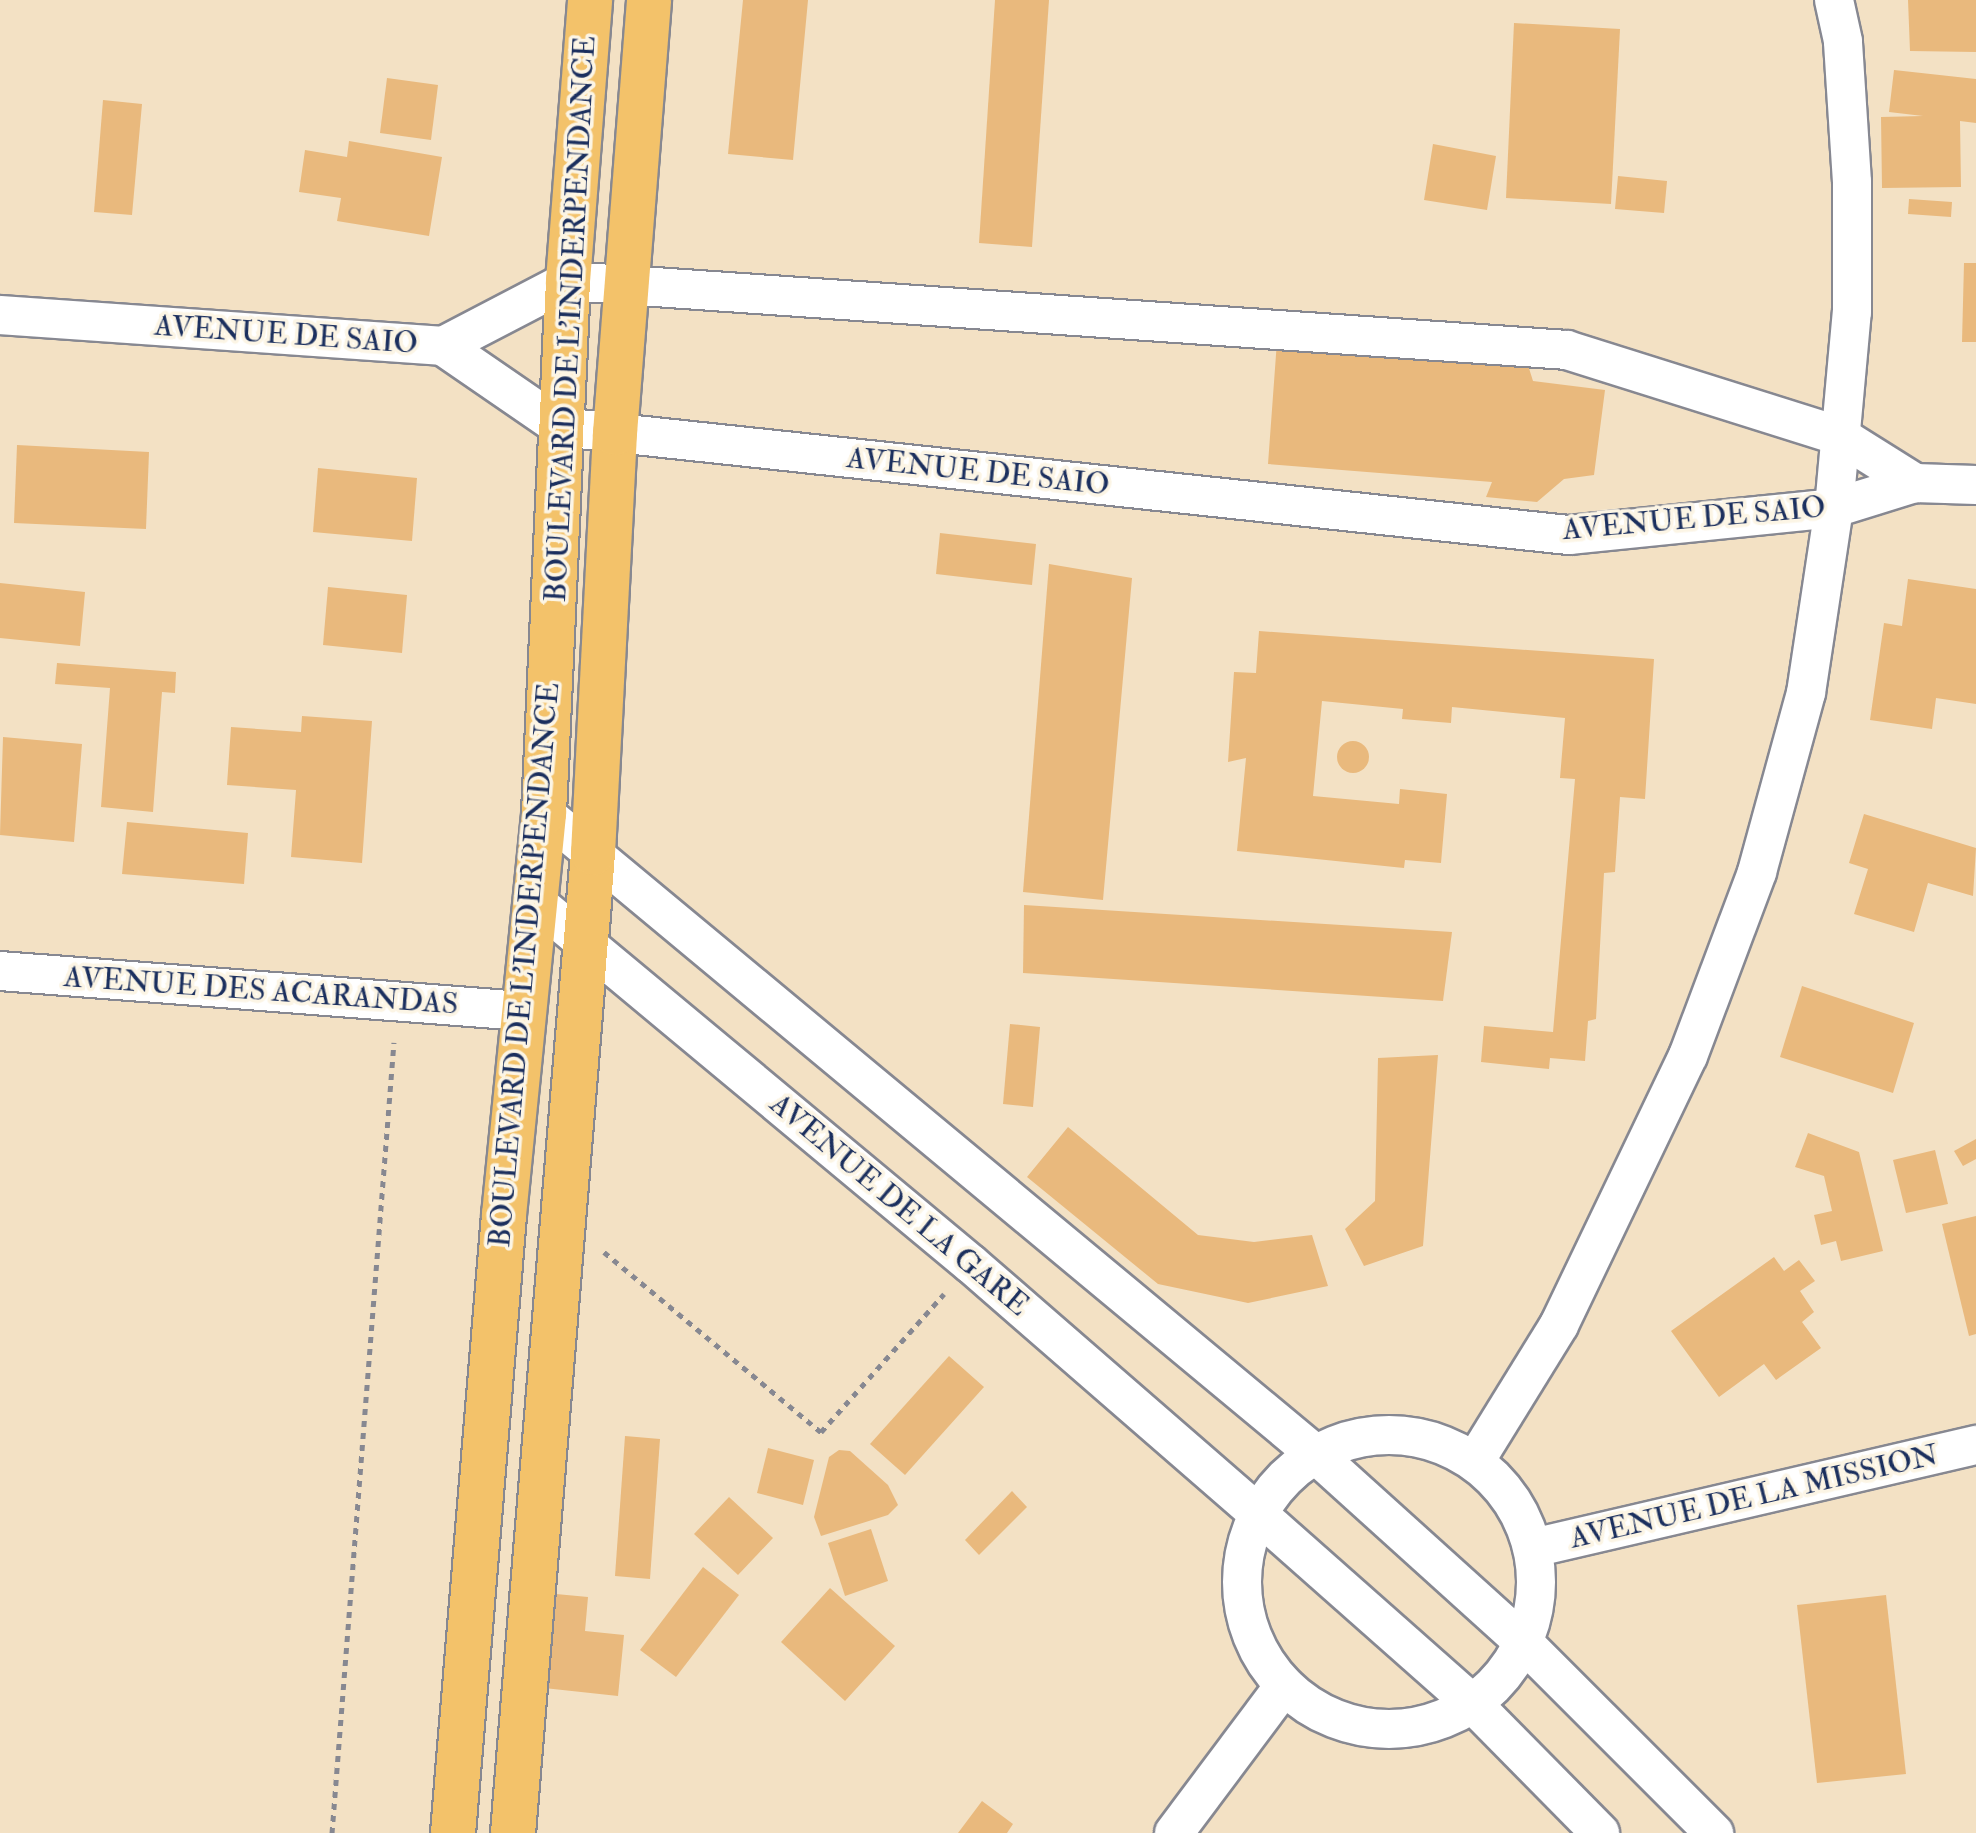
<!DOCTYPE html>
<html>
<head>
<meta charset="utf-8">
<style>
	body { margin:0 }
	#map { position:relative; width:1976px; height:1833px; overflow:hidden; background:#f3e1c4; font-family:"IM FELL Double Pica",serif }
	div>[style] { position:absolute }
	.building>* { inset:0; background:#e9b97d }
	.round { border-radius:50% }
	.path>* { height:5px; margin-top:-2.5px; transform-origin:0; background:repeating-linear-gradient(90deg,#878891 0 6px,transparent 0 12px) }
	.roads { filter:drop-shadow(2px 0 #878891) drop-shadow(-2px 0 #878891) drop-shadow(0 2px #878891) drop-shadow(0 -2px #878891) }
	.street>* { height:38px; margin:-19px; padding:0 19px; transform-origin:19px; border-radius:19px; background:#fff }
	.street>.ring { margin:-19px; padding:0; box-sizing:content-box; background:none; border:38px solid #fff; border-radius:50% }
	.highway>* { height:44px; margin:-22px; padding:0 22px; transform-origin:22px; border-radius:22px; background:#f3c26a }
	span { translate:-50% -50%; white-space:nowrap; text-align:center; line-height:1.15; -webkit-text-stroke:7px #fcf5e5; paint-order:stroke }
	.street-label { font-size:30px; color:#1b2f5e }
</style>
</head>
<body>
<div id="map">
	<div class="building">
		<i style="clip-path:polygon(743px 0,808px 0,793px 160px,728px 154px)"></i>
		<i style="clip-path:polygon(995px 0,1049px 0,1032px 247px,979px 243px)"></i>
		<i style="clip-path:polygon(1908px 0,1976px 0,1976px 52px,1910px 51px)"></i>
		<i style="clip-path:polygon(1514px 23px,1620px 29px,1611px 204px,1506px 198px)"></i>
		<i style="clip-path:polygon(1894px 70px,1976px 79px,1976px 123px,1960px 121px,1961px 187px,1882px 188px,1881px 117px,1923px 116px,1889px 112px)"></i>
		<i style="clip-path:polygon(387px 78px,438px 85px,431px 140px,380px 133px)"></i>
		<i style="clip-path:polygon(103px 100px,142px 104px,132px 215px,94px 212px)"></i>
		<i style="clip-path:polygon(349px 141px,442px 157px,429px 236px,337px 221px,341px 198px,299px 192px,305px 150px,347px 157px)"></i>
		<i style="clip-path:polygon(1433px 144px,1496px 156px,1487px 210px,1424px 200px)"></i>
		<i style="clip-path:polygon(1618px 176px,1667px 181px,1664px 213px,1615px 209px)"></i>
		<i style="clip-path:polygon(1909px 199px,1952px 202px,1951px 217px,1908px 214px)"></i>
		<i style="clip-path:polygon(1964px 263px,1976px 263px,1976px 342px,1962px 342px)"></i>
		<i style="clip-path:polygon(1277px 341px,1527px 362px,1533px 381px,1605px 390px,1594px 475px,1564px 479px,1537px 502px,1486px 497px,1492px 482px,1268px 464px)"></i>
		<i style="clip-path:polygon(17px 445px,149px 452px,146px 529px,14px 523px)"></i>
		<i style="clip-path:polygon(318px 468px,417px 478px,412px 541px,313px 532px)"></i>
		<i style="clip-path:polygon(940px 533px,1036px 544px,1032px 585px,936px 574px)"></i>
		<i style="clip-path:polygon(1049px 564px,1132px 578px,1103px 900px,1023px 892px)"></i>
		<i style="clip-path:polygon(1908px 579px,1976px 589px,1976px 704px,1936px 698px,1932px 729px,1870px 720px,1884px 623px,1902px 626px)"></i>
		<i style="clip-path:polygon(0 583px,85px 592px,80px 646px,0 638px)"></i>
		<i style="clip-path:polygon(328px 587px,407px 595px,402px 653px,323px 645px)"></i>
		<i style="clip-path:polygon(1259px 631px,1654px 659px,1645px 799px,1620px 797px,1615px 872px,1604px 873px,1596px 1019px,1588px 1021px,1585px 1061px,1550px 1058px,1549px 1069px,1481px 1062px,1484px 1026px,1553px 1032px,1575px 779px,1560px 778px,1565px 718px,1452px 707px,1451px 723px,1402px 719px,1403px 709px,1322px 701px,1313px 796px,1399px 804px,1400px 789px,1447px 794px,1441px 863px,1405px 860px,1404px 868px,1237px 851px,1246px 758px,1228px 762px,1234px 672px,1256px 673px)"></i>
		<i style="clip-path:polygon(57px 663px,176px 672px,175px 693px,162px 692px,153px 812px,101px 807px,110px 688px,55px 684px)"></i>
		<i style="clip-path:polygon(302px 716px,372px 721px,362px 863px,291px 857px,296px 790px,227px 785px,231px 727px,301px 732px)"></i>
		<i style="clip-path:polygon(3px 737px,82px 744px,74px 842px,0 835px)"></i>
		<i class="round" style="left:1337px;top:741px;width:32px;height:32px"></i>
		<i style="clip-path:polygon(1864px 814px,1976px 848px,1973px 896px,1928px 883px,1914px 932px,1854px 914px,1868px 869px,1849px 863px)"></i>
		<i style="clip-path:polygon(127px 822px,248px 833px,244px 884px,122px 874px)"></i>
		<i style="clip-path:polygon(1024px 905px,1452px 932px,1443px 1001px,1023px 973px)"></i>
		<i style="clip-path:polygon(1802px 986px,1914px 1023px,1893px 1093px,1780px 1057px)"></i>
		<i style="clip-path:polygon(1010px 1024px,1040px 1027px,1033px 1107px,1003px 1104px)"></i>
		<i style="clip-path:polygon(1438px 1055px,1423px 1246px,1364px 1266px,1345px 1229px,1375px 1201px,1378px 1058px)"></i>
		<i style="clip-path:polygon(1068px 1127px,1198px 1235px,1254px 1242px,1312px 1235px,1328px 1286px,1248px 1303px,1158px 1284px,1027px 1177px)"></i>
		<i style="clip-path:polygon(1808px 1133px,1859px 1152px,1883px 1251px,1841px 1261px,1836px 1241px,1821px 1245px,1814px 1215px,1832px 1211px,1824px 1176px,1795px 1167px)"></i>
		<i style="clip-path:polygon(1976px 1139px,1976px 1159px,1963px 1166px,1954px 1151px)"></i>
		<i style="clip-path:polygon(1935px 1150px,1948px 1204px,1906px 1213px,1893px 1160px)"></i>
		<i style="clip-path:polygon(1976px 1216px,1976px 1334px,1969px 1336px,1942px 1224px)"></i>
		<i style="clip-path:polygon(1774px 1257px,1784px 1271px,1799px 1260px,1815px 1281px,1800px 1291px,1814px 1312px,1802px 1322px,1821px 1348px,1776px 1380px,1764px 1364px,1719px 1397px,1671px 1331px)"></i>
		<i style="clip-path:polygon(949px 1356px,984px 1387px,905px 1475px,870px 1444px)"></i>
		<i style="clip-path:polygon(625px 1436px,660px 1439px,650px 1579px,615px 1576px)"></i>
		<i style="clip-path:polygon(768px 1448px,814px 1460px,803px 1505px,757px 1493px)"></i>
		<i style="clip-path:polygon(839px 1450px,850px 1451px,888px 1485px,898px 1505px,888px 1515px,821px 1536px,814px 1517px,829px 1457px)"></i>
		<i style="clip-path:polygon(1012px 1491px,1027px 1507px,979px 1555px,965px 1540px)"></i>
		<i style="clip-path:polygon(729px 1497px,773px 1538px,738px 1575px,694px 1534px)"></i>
		<i style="clip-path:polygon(871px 1529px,888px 1581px,845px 1596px,828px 1543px)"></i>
		<i style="clip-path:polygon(703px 1567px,739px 1595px,676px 1677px,640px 1650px)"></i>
		<i style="clip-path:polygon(830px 1588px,895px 1646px,845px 1701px,781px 1642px)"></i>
		<i style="clip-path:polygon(556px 1594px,588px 1597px,585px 1631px,624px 1635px,618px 1696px,544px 1688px)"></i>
		<i style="clip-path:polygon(1886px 1595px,1906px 1774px,1817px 1783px,1797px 1605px)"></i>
		<i style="clip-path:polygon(982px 1801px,1013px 1824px,1007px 1833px,958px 1833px)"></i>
	</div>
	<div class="path">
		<i style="left:604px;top:1252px;width:282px;rotate:39.7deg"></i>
		<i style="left:821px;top:1432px;width:185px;rotate:-48.3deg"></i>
		<i style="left:332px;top:1833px;width:793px;rotate:-85.52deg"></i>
	</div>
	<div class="roads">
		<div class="street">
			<i style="left:0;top:315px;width:444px;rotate:4deg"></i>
			<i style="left:443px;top:346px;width:143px;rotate:34.5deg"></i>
			<i style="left:561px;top:427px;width:1014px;rotate:6.12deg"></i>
			<i style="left:1569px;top:535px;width:266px;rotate:-5.8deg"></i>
			<i style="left:1834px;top:508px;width:85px;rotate:-17.2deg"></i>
			<i style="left:1915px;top:483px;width:61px;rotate:1.9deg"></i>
			<i style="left:443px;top:346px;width:141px;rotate:-27.5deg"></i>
			<i style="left:568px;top:281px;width:1001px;rotate:3.95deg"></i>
			<i style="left:1567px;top:350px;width:286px;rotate:17.5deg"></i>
			<i style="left:1840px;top:436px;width:89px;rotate:32.1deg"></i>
			<i style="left:544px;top:813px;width:1001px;rotate:39.73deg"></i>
			<i style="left:1314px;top:1453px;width:283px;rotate:42.1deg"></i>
			<i style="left:1524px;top:1643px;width:269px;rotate:45deg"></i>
			<i style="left:536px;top:902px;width:566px;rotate:39.77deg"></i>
			<i style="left:971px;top:1264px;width:379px;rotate:41deg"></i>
			<i style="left:1257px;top:1513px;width:288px;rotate:41.5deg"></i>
			<i style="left:1473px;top:1704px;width:181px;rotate:45.4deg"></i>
			<i style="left:0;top:971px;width:524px;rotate:4.38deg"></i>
			<i class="ring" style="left:1242px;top:1435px;width:256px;height:256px"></i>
			<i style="left:1475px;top:1461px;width:160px;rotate:-58.3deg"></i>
			<i style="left:1559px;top:1325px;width:298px;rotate:-64.4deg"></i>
			<i style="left:1688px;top:1056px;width:197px;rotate:-69.4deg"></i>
			<i style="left:1757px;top:872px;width:186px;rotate:-74.7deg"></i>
			<i style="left:1806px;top:693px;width:187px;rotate:-81.4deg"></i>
			<i style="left:1834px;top:508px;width:197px;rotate:-84.8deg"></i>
			<i style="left:1852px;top:312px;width:130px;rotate:-90deg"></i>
			<i style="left:1852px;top:182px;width:141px;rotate:-93.7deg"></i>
			<i style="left:1843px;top:41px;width:42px;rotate:-102.4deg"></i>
			<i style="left:1533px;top:1548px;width:455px;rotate:-13.1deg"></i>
			<i style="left:1174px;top:1833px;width:184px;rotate:-53.2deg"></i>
		</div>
		<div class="highway">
			<i style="left:453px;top:1833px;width:620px;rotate:-85.28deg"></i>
			<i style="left:504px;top:1215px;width:404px;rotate:-84.3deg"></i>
			<i style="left:544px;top:813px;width:533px;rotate:-87.42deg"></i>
			<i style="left:568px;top:281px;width:282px;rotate:-85.5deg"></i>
			<i style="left:513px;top:1833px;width:983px;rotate:-85.33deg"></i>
			<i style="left:593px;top:853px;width:421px;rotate:-87deg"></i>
			<i style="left:615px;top:433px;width:434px;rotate:-85.5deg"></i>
		</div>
	</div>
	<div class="street-label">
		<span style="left:571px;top:319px;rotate:-87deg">BOULEVARD DE L'INDERPENDANCE</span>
		<span style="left:286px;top:335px;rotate:4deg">AVENUE DE SAIO</span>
		<span style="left:978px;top:472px;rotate:6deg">AVENUE DE SAIO</span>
		<span style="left:1694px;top:519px;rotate:-5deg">AVENUE DE SAIO</span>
		<span style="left:525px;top:965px;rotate:-85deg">BOULEVARD DE L'INDERPENDANCE</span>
		<span style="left:261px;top:991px;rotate:4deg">AVENUE DES ACARANDAS</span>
		<span style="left:899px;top:1205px;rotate:40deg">AVENUE DE LA GARE</span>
		<span style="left:1754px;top:1497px;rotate:-13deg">AVENUE DE LA MISSION</span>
	</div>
</div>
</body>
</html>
